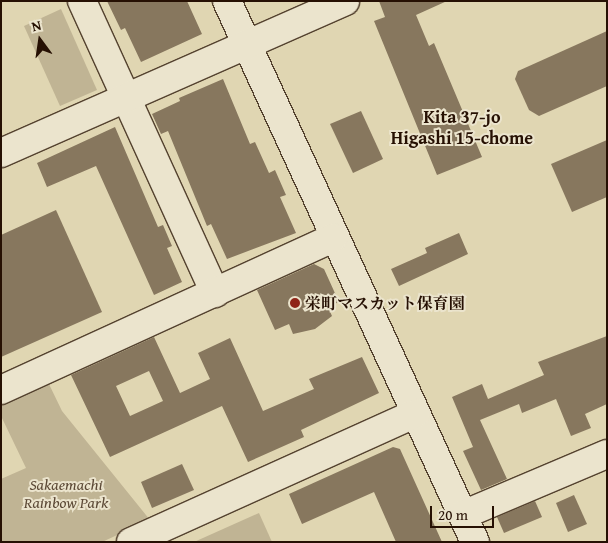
<!DOCTYPE html>
<html>
<head>
<meta charset="utf-8">
<style>
	body { margin:0 }
	#map { position:relative; width:608px; height:543px; overflow:hidden; background:#e0d6b2; font-family:"Gentium Book Plus","Noto Serif JP",serif }
	div>[style] { position:absolute }
	.green>* { inset:0; background:#c0b494 }
	.building>* { inset:0; background:#87775e }
	.roads { filter:drop-shadow(1px 0 #54422f) drop-shadow(-1px 0 #54422f) drop-shadow(0 1px #54422f) drop-shadow(0 -1px #54422f) }
	.minor>* { height:28px; margin:-14px; padding:0 14px; transform-origin:14px; border-radius:14px; background:#ebe4cd }
	.dots>* { width:14px; height:14px; translate:-50% -50%; box-sizing:border-box; border:2px solid #ebe4cd; border-radius:50% }
	span { translate:-50% -50%; white-space:nowrap; text-align:center; line-height:1.15; -webkit-text-stroke:4px #ebe4cd; paint-order:stroke }
	.poi-label { font-size:16px; color:#261003; font-weight:700 }
	.left { translate:0 -50%; text-align:left }
	.park-label { font-size:16px; color:#5c4936; font-style:italic }
	.neighbourhood-label { font-size:18px; color:#261003; font-weight:700 }
	.frame { position:absolute; inset:0; border:2px solid #261003; pointer-events:none }
	.north { position:absolute; left:15px; top:15px; width:50px; height:50px; -webkit-text-stroke:4px #ebe4cd; paint-order:stroke; rotate:346deg; font-size:14px; font-weight:700; line-height:20px; text-align:center; color:#261003 }
	.north::after { content:''; display:block; margin:auto; width:18px; height:22px; background:#261003; clip-path:polygon(50% 0,100% 100%,50% 72%,0 100%) }
	.scale { position:absolute; left:430px; top:506px; width:64px; height:22px; box-sizing:border-box; border:2px solid #261003; border-top:0; padding-left:6px; font-size:15px; line-height:18px; white-space:nowrap; color:#261003; -webkit-text-stroke:4px #ebe4cd; paint-order:stroke }
</style>
</head>
<body>
<div id="map">
	<div class="green">
		<i style="clip-path:polygon(61px 9px,97px 90px,60px 106px,24px 26px)"></i>
		<i style="clip-path:polygon(47px 380px,62px 411px,150px 520px,102px 542px,1px 542px,1px 479px,26px 468px,1px 416px,1px 400px)"></i>
		<i style="clip-path:polygon(259px 513px,272px 542px,194px 542px)"></i>
	</div>
	<div class="building">
		<i style="clip-path:polygon(107px 1px,187px 1px,202px 34px,141px 62px,125px 28px,121px 30px)"></i>
		<i style="clip-path:polygon(379px 1px,447px 1px,416px 15px,429px 46px,434px 43px,482px 157px,437px 175px,374px 21px,385px 17px)"></i>
		<i style="clip-path:polygon(607px 31px,607px 86px,539px 116px,529px 110px,515px 79px,518px 71px)"></i>
		<i style="clip-path:polygon(223px 79px,250px 144px,255px 142px,269px 173px,275px 170px,286px 195px,280px 197px,296px 233px,227px 259px,211px 224px,207px 226px,168px 131px,161px 134px,152px 114px,180px 101px,179px 98px)"></i>
		<i style="clip-path:polygon(361px 111px,383px 159px,353px 173px,330px 124px)"></i>
		<i style="clip-path:polygon(115px 127px,158px 227px,163px 225px,172px 246px,167px 248px,182px 282px,154px 295px,96px 166px,47px 187px,37px 163px)"></i>
		<i style="clip-path:polygon(607px 140px,607px 197px,572px 212px,551px 164px)"></i>
		<i style="clip-path:polygon(56px 210px,102px 312px,1px 357px,1px 235px)"></i>
		<i style="clip-path:polygon(459px 233px,468px 254px,399px 286px,391px 269px,427px 253px,425px 248px)"></i>
		<i style="clip-path:polygon(314px 264px,324px 269px,339px 302px,328px 307px,332px 316px,315px 329px,293px 334px,289px 324px,275px 330px,257px 290px)"></i>
		<i style="clip-path:polygon(607px 336px,607px 404px,585px 414px,591px 428px,571px 436px,556px 399px,522px 413px,519px 404px,480px 420px,507px 479px,481px 490px,463px 451px,473px 447px,452px 397px,482px 384px,488px 399px,544px 375px,538px 362px)"></i>
		<i style="clip-path:polygon(evenodd,154px 337px,180px 393px,210px 379px,198px 353px,230px 338px,263px 411px,314px 389px,309px 379px,362px 357px,379px 393px,301px 430px,304px 437px,248px 462px,222px 406px,110px 457px,71px 375px,154px 337px,149px 371px,163px 401px,130px 416px,116px 386px,149px 371px)"></i>
		<i style="clip-path:polygon(393px 447px,400px 449px,442px 542px,396px 542px,374px 492px,302px 524px,289px 494px)"></i>
		<i style="clip-path:polygon(182px 464px,194px 490px,152px 508px,141px 482px)"></i>
		<i style="clip-path:polygon(574px 495px,587px 524px,568px 532px,556px 503px)"></i>
		<i style="clip-path:polygon(535px 501px,542px 517px,504px 533px,497px 517px)"></i>
	</div>
	<div class="roads">
		<div class="minor">
			<i style="left:82px;top:1px;width:321px;rotate:65.5deg"></i>
			<i style="left:227px;top:1px;width:595px;rotate:65.37deg"></i>
			<i style="left:1px;top:153px;width:376px;rotate:-23.8deg"></i>
			<i style="left:1px;top:390px;width:365px;rotate:-24.6deg"></i>
			<i style="left:463px;top:515px;width:156px;rotate:-23deg"></i>
			<i style="left:131px;top:542px;width:312px;rotate:-24.3deg"></i>
		</div>
	</div>
	<div class="dots">
		<i style="left:295px;top:303px;background:#8f2418"></i>
	</div>
	<div class="poi-label">
		<span class="left" style="left:305px;top:303px">栄町マスカット保育園</span>
	</div>
	<div class="park-label">
		<span style="left:66px;top:493px">Sakaemachi<br>Rainbow Park</span>
	</div>
	<div class="neighbourhood-label">
		<span style="left:462px;top:128px">Kita 37-jo<br>Higashi 15-chome</span>
	</div>
	<div class="frame"></div>
	<div class="north">N</div>
	<div class="scale">20 m</div>
</div>
</body>
</html>
